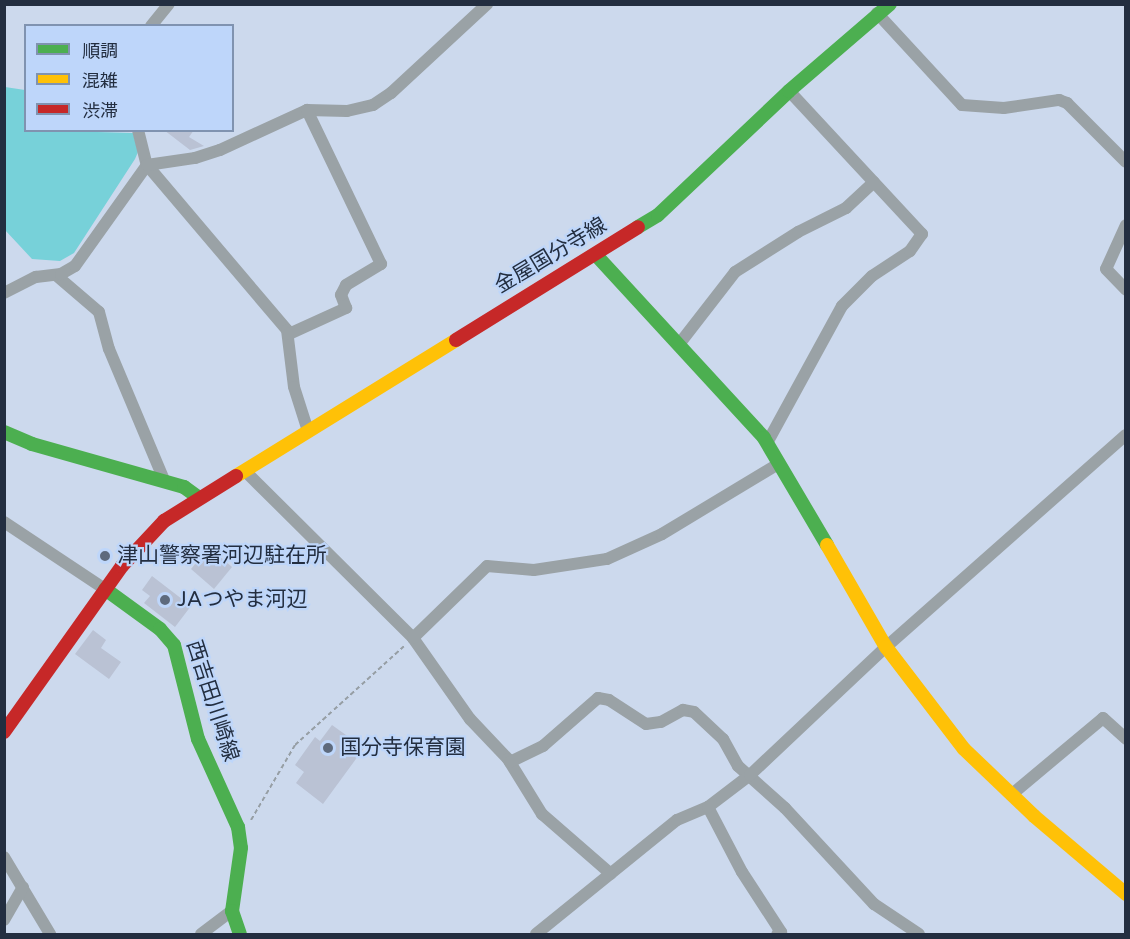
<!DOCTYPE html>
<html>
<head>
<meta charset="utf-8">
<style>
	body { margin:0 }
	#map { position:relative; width:1130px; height:939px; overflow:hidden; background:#ccd9ed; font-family:"Varela Round","Noto Sans JP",sans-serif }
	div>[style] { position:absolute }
	.water>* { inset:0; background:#77d1d9 }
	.building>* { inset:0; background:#bac2d4 }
	.path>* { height:2px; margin-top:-1px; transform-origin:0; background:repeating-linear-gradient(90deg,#969ea4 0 4.5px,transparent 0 7.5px) }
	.street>* { height:12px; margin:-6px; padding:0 6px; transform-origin:6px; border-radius:6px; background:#9aa2a6 }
	.fast>* { height:14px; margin:-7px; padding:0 7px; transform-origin:7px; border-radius:7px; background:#4caf50 }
	.slow>* { height:14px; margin:-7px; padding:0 7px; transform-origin:7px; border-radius:7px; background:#ffc107 }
	.jam>* { height:14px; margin:-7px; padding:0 7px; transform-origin:7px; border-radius:7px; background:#c62828 }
	.dots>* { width:16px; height:16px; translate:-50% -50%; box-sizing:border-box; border:3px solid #bed6fa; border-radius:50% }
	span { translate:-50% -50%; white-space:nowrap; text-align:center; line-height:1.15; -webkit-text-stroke:4.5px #bed6fa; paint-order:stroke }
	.street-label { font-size:21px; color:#232e40 }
	.poi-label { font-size:21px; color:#232e40 }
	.left { translate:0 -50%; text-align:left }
	.frame { position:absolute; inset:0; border:6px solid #232e40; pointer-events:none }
	.legend { position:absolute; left:24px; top:24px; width:210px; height:108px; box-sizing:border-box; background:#bed6fa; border:2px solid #8093b0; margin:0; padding:8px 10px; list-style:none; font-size:18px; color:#232e40 }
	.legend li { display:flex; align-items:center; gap:12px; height:30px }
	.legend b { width:30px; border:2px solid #8093b0 }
</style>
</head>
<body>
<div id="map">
	<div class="water">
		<i style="clip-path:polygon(5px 87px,25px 90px,26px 130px,133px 133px,138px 152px,135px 159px,74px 253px,60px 261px,32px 259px,5px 230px)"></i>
	</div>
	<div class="building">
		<i style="clip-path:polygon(164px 130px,194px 130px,189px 137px,204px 146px,190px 150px)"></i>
		<i style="clip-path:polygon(209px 547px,232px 567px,214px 589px,191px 569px)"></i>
		<i style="clip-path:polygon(152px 576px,191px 606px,175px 627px,144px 603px,150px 596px,142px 590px)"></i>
		<i style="clip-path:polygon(93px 630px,106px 640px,101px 648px,121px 662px,109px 679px,75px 654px)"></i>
		<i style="clip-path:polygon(332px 725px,364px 748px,323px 804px,296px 783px,304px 772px,295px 765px,315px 737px,320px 741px)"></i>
	</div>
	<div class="path">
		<i style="left:251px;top:820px;width:87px;rotate:-59.6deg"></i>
		<i style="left:295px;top:745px;width:147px;rotate:-42.2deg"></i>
	</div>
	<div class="street">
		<i style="left:877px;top:13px;width:125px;rotate:47.3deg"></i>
		<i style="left:962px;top:105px;width:42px;rotate:4.1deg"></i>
		<i style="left:1004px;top:108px;width:56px;rotate:-8.3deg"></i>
		<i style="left:1059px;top:100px;width:9px;rotate:21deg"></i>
		<i style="left:1067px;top:103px;width:83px;rotate:45deg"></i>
		<i style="left:151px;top:26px;width:28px;rotate:-51deg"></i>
		<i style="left:138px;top:130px;width:36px;rotate:76deg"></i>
		<i style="left:147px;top:165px;width:216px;rotate:49.7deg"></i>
		<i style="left:287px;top:330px;width:57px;rotate:83deg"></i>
		<i style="left:294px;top:387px;width:46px;rotate:72.3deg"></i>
		<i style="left:1126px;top:225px;width:48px;rotate:114.4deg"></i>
		<i style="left:1106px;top:269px;width:29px;rotate:46deg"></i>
		<i style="left:57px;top:276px;width:55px;rotate:40.6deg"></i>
		<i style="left:99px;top:312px;width:38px;rotate:75deg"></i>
		<i style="left:109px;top:349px;width:144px;rotate:67.2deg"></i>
		<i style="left:4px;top:293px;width:36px;rotate:-27deg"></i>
		<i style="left:36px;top:277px;width:25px;rotate:-7deg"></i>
		<i style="left:61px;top:274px;width:16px;rotate:-30deg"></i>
		<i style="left:75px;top:266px;width:124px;rotate:-54.5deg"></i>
		<i style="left:147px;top:165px;width:49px;rotate:-8.3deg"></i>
		<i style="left:195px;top:158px;width:26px;rotate:-18deg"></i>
		<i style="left:220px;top:150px;width:96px;rotate:-24.7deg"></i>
		<i style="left:307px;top:110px;width:40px;rotate:1.4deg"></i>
		<i style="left:347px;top:111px;width:27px;rotate:-13deg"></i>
		<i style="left:373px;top:105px;width:22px;rotate:-34deg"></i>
		<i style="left:391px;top:93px;width:131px;rotate:-42.8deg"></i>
		<i style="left:289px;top:334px;width:63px;rotate:-24.5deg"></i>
		<i style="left:346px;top:308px;width:14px;rotate:-111deg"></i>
		<i style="left:341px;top:295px;width:11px;rotate:-63deg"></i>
		<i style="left:346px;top:285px;width:41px;rotate:-31deg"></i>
		<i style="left:381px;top:264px;width:171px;rotate:-115.7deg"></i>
		<i style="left:680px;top:343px;width:90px;rotate:-52.2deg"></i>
		<i style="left:735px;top:272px;width:75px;rotate:-32.4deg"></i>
		<i style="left:798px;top:232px;width:54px;rotate:-26.6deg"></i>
		<i style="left:846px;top:208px;width:38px;rotate:-43deg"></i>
		<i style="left:767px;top:443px;width:156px;rotate:-61.3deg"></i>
		<i style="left:842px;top:306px;width:42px;rotate:-45deg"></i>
		<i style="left:872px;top:276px;width:45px;rotate:-33.3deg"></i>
		<i style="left:910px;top:251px;width:21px;rotate:-55deg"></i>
		<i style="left:922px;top:234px;width:195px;rotate:-132.9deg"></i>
		<i style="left:245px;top:471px;width:237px;rotate:44.8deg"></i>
		<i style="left:413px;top:638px;width:99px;rotate:54.9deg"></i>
		<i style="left:470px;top:719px;width:55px;rotate:46.5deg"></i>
		<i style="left:508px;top:759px;width:65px;rotate:58.3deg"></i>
		<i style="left:542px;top:814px;width:91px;rotate:41deg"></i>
		<i style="left:4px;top:522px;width:121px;rotate:33.6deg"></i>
		<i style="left:413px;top:638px;width:103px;rotate:-44.2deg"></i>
		<i style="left:487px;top:566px;width:47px;rotate:4.9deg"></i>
		<i style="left:534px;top:570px;width:74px;rotate:-8.6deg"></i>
		<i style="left:607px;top:559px;width:60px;rotate:-24.4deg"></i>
		<i style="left:662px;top:534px;width:135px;rotate:-31.1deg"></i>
		<i style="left:510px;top:762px;width:37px;rotate:-26deg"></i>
		<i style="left:543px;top:746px;width:73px;rotate:-41.1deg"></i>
		<i style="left:598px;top:698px;width:11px;rotate:10deg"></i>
		<i style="left:609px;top:700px;width:44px;rotate:33deg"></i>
		<i style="left:646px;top:724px;width:15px;rotate:-8deg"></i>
		<i style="left:661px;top:722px;width:25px;rotate:-29deg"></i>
		<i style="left:683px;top:710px;width:11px;rotate:10deg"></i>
		<i style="left:694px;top:712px;width:40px;rotate:43deg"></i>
		<i style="left:723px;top:739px;width:31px;rotate:61deg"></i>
		<i style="left:738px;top:766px;width:63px;rotate:41.8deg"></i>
		<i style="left:785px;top:808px;width:131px;rotate:47.2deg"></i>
		<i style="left:874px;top:904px;width:54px;rotate:33.7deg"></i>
		<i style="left:1011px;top:795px;width:120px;rotate:-39.9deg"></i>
		<i style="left:1103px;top:718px;width:31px;rotate:42deg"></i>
		<i style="left:708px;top:807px;width:73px;rotate:62.4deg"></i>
		<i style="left:742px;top:872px;width:72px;rotate:57deg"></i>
		<i style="left:781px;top:932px;width:4px;rotate:153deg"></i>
		<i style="left:4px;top:857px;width:90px;rotate:59.1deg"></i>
		<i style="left:4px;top:920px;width:38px;rotate:-60deg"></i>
		<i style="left:201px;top:934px;width:39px;rotate:-37deg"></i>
		<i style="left:536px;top:934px;width:181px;rotate:-39deg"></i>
		<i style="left:677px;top:820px;width:34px;rotate:-23deg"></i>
		<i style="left:708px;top:807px;width:53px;rotate:-37.3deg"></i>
		<i style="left:750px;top:775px;width:187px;rotate:-43.3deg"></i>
		<i style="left:886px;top:647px;width:320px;rotate:-41.5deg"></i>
	</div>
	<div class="fast">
		<i style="left:638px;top:227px;width:23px;rotate:-31deg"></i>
		<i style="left:658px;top:215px;width:180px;rotate:-43.4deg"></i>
		<i style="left:789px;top:91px;width:133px;rotate:-40.7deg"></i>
		<i style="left:596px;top:255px;width:248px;rotate:47.4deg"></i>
		<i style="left:764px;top:438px;width:124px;rotate:59.5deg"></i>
		<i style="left:4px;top:432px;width:30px;rotate:23deg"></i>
		<i style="left:32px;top:444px;width:158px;rotate:15.8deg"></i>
		<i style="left:184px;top:487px;width:17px;rotate:36deg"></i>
		<i style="left:105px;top:589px;width:68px;rotate:36deg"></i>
		<i style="left:160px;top:629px;width:21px;rotate:49deg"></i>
		<i style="left:174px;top:645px;width:97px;rotate:75.7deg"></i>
		<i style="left:198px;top:739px;width:97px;rotate:65.6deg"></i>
		<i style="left:238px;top:827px;width:21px;rotate:82deg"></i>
		<i style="left:241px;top:848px;width:64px;rotate:98.1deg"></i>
		<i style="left:232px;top:911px;width:24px;rotate:71deg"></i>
	</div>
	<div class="slow">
		<i style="left:236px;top:476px;width:259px;rotate:-31.7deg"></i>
		<i style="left:827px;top:545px;width:118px;rotate:60deg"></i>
		<i style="left:886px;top:647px;width:128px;rotate:52.6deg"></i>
		<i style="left:964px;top:749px;width:97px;rotate:43.7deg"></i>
		<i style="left:1034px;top:816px;width:121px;rotate:40.3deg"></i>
	</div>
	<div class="jam">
		<i style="left:456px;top:340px;width:214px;rotate:-31.8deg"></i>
		<i style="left:4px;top:732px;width:204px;rotate:-54.6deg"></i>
		<i style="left:122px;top:566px;width:62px;rotate:-47deg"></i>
		<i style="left:164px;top:521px;width:85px;rotate:-32deg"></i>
	</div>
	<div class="dots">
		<i style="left:105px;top:556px;background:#5e6a7d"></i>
		<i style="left:165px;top:600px;background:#5e6a7d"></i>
		<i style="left:328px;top:748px;background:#5e6a7d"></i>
	</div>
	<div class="street-label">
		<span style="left:551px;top:256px;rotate:-31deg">金屋国分寺線</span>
		<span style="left:212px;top:701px;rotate:72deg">西吉田川崎線</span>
	</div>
	<div class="poi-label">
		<span class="left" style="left:117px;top:556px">津山警察署河辺駐在所</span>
		<span class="left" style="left:177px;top:600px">JAつやま河辺</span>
		<span class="left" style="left:340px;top:748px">国分寺保育園</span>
	</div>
	<div class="frame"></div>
	<ul class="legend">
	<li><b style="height:8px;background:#4caf50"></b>順調</li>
	<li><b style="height:8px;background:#ffc107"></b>混雑</li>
	<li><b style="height:8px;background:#c62828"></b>渋滞</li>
	</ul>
</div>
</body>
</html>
